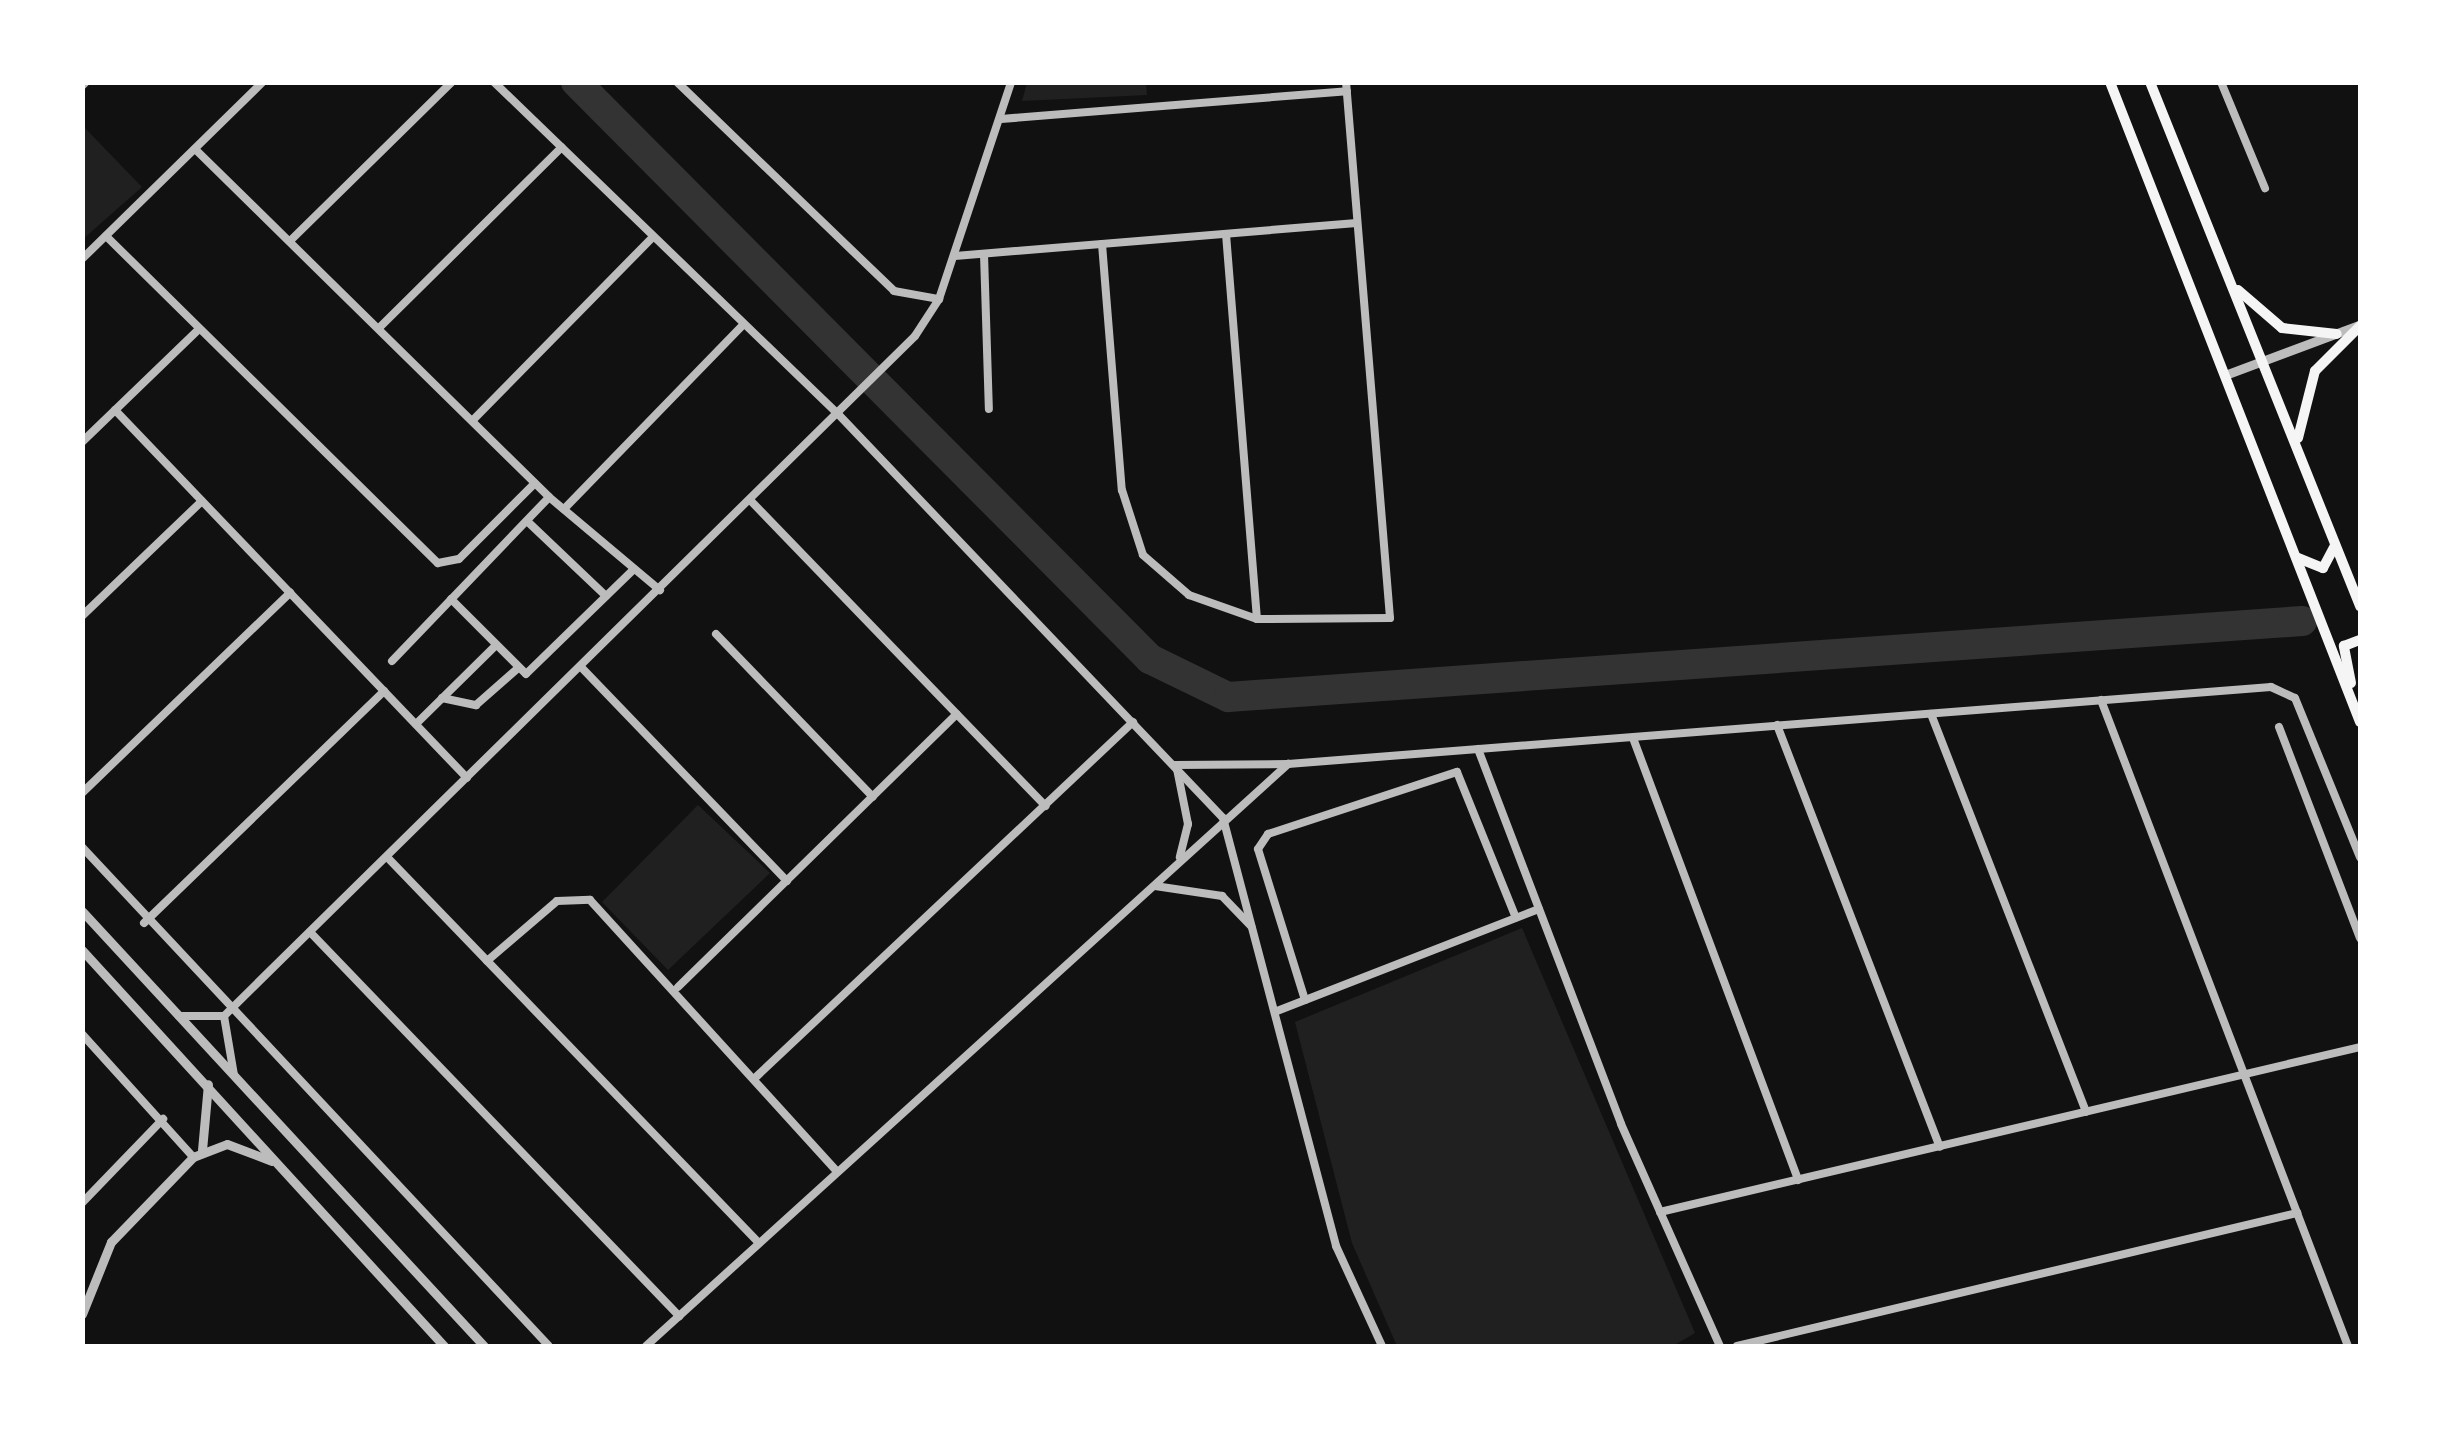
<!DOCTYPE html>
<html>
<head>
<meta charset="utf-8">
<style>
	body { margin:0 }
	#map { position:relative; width:2443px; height:1429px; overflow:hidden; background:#111; font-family:"Space Grotesk",sans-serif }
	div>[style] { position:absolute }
	.green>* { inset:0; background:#202020 }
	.river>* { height:30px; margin:-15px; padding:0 15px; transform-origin:15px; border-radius:15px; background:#333 }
	.minor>* { height:8px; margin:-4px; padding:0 4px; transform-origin:4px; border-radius:4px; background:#bcbcbc }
	.tertiary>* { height:9px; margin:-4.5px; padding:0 4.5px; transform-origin:4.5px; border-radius:4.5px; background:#bcbcbc }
	.secondary>* { height:10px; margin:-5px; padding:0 5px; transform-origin:5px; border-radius:5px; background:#f5f5f5 }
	span { translate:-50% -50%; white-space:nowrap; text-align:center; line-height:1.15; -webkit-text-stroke:8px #fff; paint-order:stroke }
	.frame { position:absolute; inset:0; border:85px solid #fff; pointer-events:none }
</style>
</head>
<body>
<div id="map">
	<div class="green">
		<i style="clip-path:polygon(1027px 83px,1146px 83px,1147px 95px,1022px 101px)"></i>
		<i style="clip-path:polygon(83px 126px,142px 187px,83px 239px,82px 239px)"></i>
		<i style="clip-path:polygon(698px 805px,770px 873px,668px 970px,602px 902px)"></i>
		<i style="clip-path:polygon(1522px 928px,1695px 1333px,1673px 1346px,1397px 1346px,1352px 1243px,1295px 1022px)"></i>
	</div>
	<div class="river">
		<i style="left:576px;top:82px;width:814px;rotate:45.15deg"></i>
		<i style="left:1150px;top:659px;width:87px;rotate:26deg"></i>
		<i style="left:1228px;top:697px;width:1077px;rotate:-4.05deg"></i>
	</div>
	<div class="minor">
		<i style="left:494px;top:82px;width:479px;rotate:44deg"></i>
		<i style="left:839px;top:415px;width:557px;rotate:46.38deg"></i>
		<i style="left:1223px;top:818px;width:443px;rotate:75.2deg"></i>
		<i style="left:1336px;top:1246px;width:110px;rotate:65.3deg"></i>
		<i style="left:677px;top:82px;width:301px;rotate:43.9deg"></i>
		<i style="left:894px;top:291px;width:46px;rotate:10.1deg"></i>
		<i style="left:2221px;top:82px;width:115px;rotate:67.5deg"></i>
		<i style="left:82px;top:86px;width:6px;rotate:-45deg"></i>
		<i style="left:1001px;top:119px;width:347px;rotate:-4.6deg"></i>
		<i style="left:195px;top:149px;width:496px;rotate:44.5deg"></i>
		<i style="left:549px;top:497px;width:145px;rotate:40deg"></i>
		<i style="left:1226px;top:234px;width:386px;rotate:85.4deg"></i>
		<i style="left:106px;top:236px;width:466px;rotate:44.6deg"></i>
		<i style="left:438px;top:563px;width:21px;rotate:-11deg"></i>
		<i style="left:459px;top:559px;width:107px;rotate:-45deg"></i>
		<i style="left:290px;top:241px;width:227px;rotate:-44.5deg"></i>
		<i style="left:1102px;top:244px;width:247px;rotate:85.4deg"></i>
		<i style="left:1122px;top:490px;width:68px;rotate:72.1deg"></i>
		<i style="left:1143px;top:555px;width:61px;rotate:41deg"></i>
		<i style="left:1189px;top:595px;width:72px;rotate:19.4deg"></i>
		<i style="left:1257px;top:619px;width:133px;rotate:-0.4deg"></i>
		<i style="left:1390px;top:618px;width:538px;rotate:-94.69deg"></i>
		<i style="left:984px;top:254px;width:155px;rotate:88.2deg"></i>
		<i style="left:955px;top:256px;width:403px;rotate:-4.7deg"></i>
		<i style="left:82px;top:259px;width:253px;rotate:-44.4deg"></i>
		<i style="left:379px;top:328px;width:257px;rotate:-44.7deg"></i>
		<i style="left:115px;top:410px;width:509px;rotate:46.27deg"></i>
		<i style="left:473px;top:420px;width:257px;rotate:-45.5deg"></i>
		<i style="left:82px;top:442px;width:160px;rotate:-44deg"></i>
		<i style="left:751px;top:501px;width:424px;rotate:46deg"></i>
		<i style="left:564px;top:509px;width:258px;rotate:-45.8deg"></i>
		<i style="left:527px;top:521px;width:109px;rotate:43.5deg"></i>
		<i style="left:451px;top:599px;width:106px;rotate:45deg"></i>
		<i style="left:526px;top:674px;width:148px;rotate:-44.2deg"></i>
		<i style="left:82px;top:616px;width:166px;rotate:-43.8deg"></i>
		<i style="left:716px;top:634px;width:226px;rotate:46.1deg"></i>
		<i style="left:392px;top:661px;width:227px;rotate:-46.2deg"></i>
		<i style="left:581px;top:667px;width:297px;rotate:46.1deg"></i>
		<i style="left:442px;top:698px;width:35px;rotate:12deg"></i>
		<i style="left:476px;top:705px;width:55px;rotate:-41.3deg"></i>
		<i style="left:2101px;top:700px;width:692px;rotate:69.08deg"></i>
		<i style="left:1931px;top:714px;width:427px;rotate:68.7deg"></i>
		<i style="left:416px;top:724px;width:111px;rotate:-44.6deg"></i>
		<i style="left:1777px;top:725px;width:452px;rotate:68.9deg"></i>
		<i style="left:2279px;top:727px;width:226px;rotate:69deg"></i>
		<i style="left:1633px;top:738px;width:472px;rotate:69.5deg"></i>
		<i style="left:1478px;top:749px;width:401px;rotate:69.1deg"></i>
		<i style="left:1621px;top:1124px;width:243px;rotate:66deg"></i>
		<i style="left:1175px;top:765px;width:113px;rotate:-0.5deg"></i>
		<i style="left:1288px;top:764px;width:986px;rotate:-4.48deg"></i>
		<i style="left:2271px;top:687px;width:26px;rotate:25deg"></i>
		<i style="left:2295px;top:698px;width:172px;rotate:67.8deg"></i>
		<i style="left:1177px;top:769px;width:56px;rotate:78.7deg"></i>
		<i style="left:1188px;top:824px;width:34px;rotate:104deg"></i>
		<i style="left:82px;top:793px;width:289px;rotate:-43.9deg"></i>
		<i style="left:82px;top:847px;width:683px;rotate:46.9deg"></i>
		<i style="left:387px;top:857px;width:536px;rotate:46.06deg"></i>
		<i style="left:1155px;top:886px;width:68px;rotate:8.5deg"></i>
		<i style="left:1222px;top:896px;width:42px;rotate:46deg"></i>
		<i style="left:144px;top:923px;width:334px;rotate:-44deg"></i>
		<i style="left:310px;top:932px;width:533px;rotate:46.14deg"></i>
		<i style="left:487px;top:961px;width:92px;rotate:-40.6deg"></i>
		<i style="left:557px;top:901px;width:33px;rotate:-2deg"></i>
		<i style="left:590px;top:900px;width:367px;rotate:47.7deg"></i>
		<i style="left:678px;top:987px;width:390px;rotate:-44.4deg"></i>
		<i style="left:1305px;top:1000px;width:158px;rotate:-107.3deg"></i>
		<i style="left:1258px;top:849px;width:18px;rotate:-56deg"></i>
		<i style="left:1268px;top:834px;width:199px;rotate:-18.2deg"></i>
		<i style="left:1457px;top:772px;width:157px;rotate:68deg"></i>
		<i style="left:1277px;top:1011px;width:281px;rotate:-21.3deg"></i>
		<i style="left:179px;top:1016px;width:45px"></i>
		<i style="left:224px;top:1016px;width:969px;rotate:-44.54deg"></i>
		<i style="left:915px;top:336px;width:44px;rotate:-57deg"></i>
		<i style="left:939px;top:299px;width:229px;rotate:-71.6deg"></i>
		<i style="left:224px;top:1016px;width:60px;rotate:80.4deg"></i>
		<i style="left:82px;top:1034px;width:166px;rotate:47.9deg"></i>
		<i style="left:756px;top:1077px;width:518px;rotate:-43.28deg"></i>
		<i style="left:82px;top:1203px;width:117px;rotate:-46deg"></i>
		<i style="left:1660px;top:1212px;width:719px;rotate:-13.26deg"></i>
		<i style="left:646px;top:1346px;width:867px;rotate:-42.19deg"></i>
		<i style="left:1737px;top:1346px;width:576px;rotate:-13.36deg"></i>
	</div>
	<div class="tertiary">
		<i style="left:2225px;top:375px;width:143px;rotate:-20.5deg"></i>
		<i style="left:82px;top:911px;width:592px;rotate:47.26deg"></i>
		<i style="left:82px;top:950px;width:537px;rotate:47.57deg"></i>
		<i style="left:202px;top:1150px;width:66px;rotate:-84.8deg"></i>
		<i style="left:82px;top:1314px;width:78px;rotate:-68.1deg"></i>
		<i style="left:111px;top:1242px;width:118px;rotate:-46deg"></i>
		<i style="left:193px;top:1157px;width:36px;rotate:-21deg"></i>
		<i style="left:227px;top:1144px;width:48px;rotate:20.7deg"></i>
	</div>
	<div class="secondary">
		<i style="left:2110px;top:82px;width:687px;rotate:68.66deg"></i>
		<i style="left:2150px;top:82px;width:565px;rotate:68.16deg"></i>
		<i style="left:2238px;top:290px;width:58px;rotate:40.8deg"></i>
		<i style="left:2282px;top:328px;width:55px;rotate:6.2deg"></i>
		<i style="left:2298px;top:438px;width:69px;rotate:-75.8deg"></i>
		<i style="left:2315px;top:371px;width:64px;rotate:-45deg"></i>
		<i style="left:2298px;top:558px;width:27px;rotate:22deg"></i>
		<i style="left:2323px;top:568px;width:26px;rotate:-62deg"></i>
		<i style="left:2351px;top:683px;width:38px;rotate:-101deg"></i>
		<i style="left:2344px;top:646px;width:17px;rotate:-21deg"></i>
	</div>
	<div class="frame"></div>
</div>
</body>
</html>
